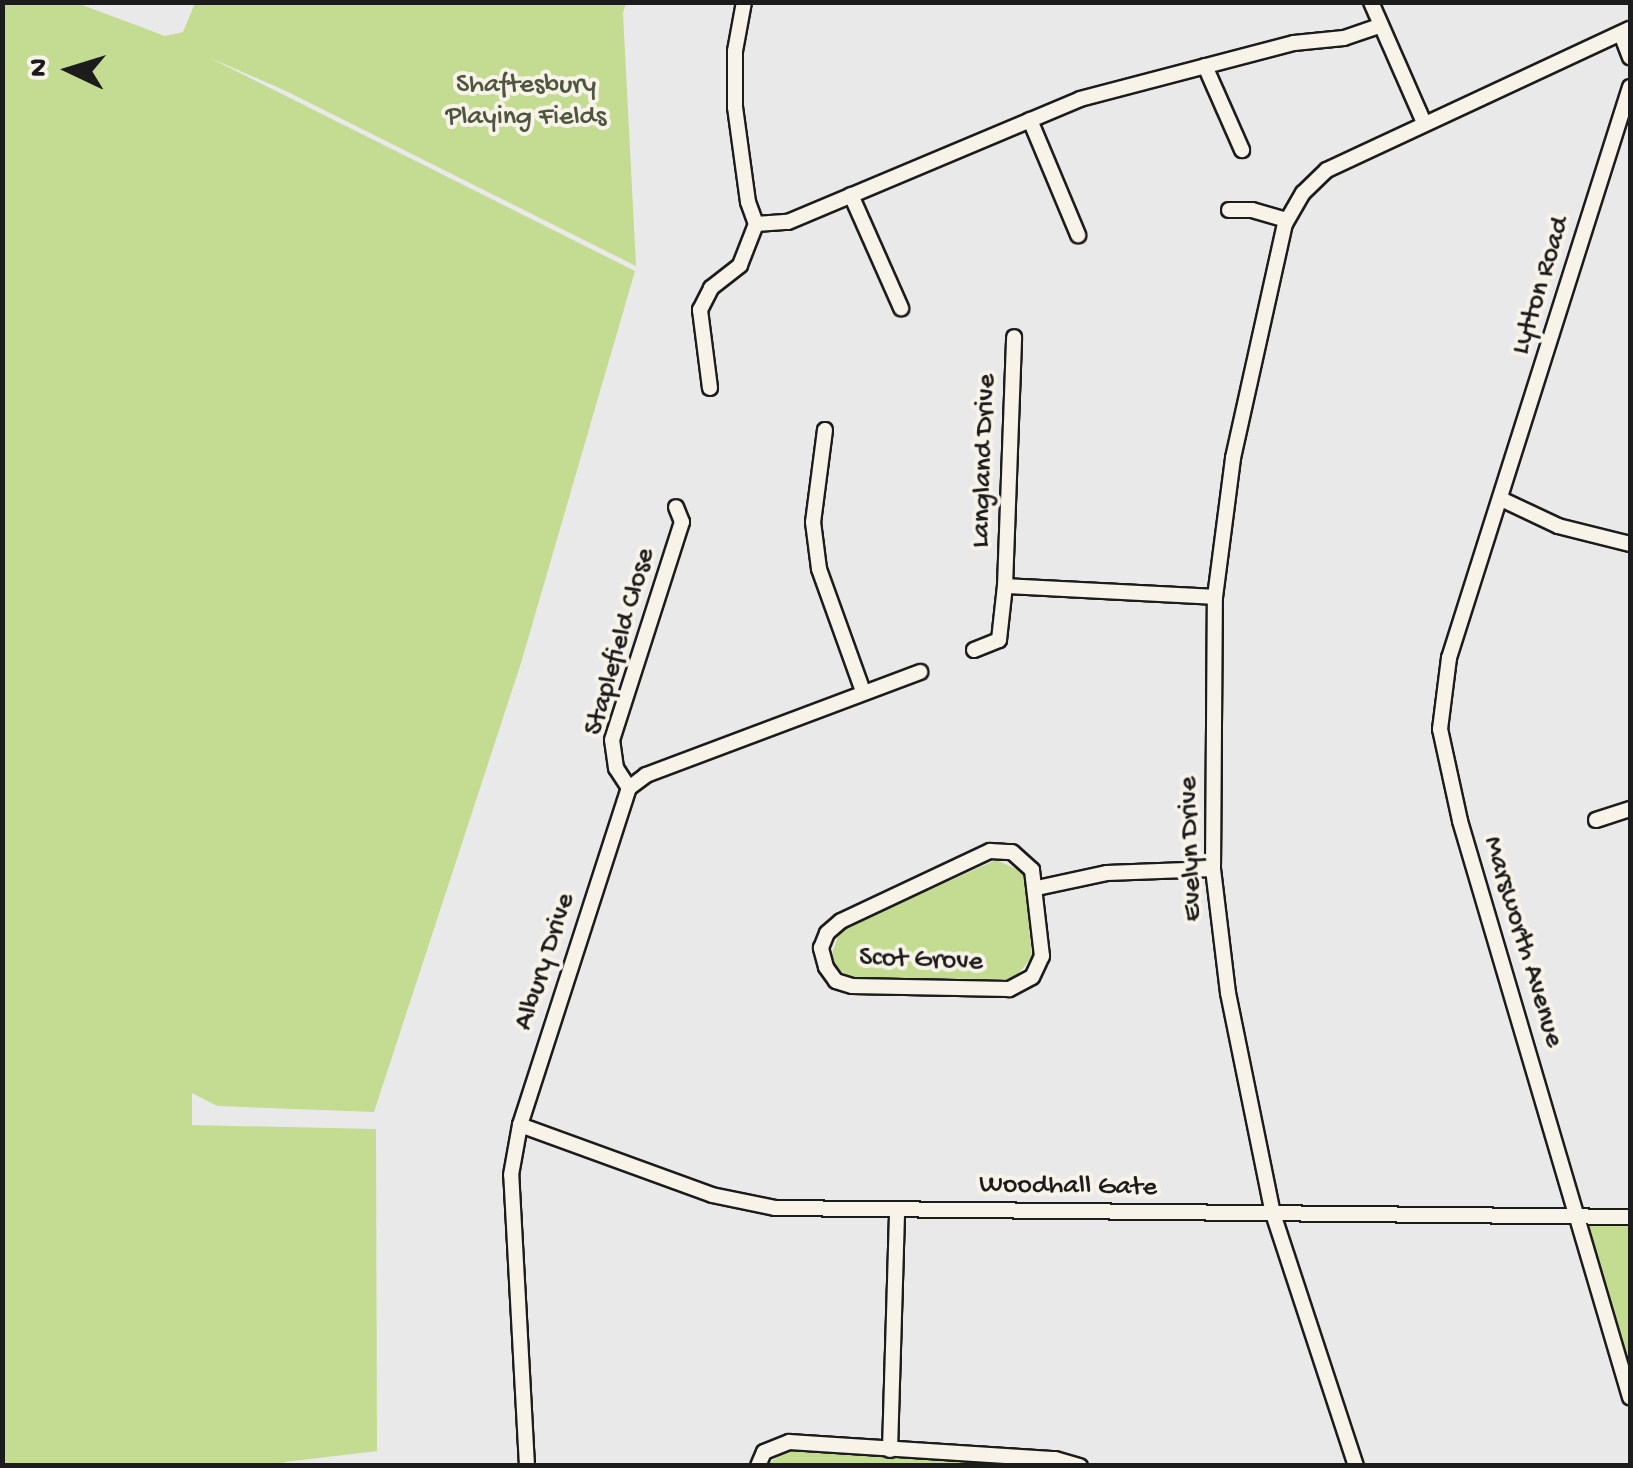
<!DOCTYPE html>
<html>
<head>
<meta charset="utf-8">
<style>
	body { margin:0 }
	#map { position:relative; width:1633px; height:1468px; overflow:hidden; background:#eae9ea; font-family:"Gochi Hand",sans-serif }
	div>[style] { position:absolute }
	.green>* { inset:0; background:#c3dc92 }
	.roads { filter:drop-shadow(2px 0 #1c1c1c) drop-shadow(-2px 0 #1c1c1c) drop-shadow(0 2px #1c1c1c) drop-shadow(0 -2px #1c1c1c) }
	.street>* { height:14px; margin:-7px; padding:0 7px; transform-origin:7px; border-radius:7px; background:#f7f3e8 }
	span { translate:-50% -50%; white-space:nowrap; text-align:center; line-height:1.15; -webkit-text-stroke:8px #f7f3e8; paint-order:stroke }
	.park-label { font-size:28px; color:#4e563f }
	.street-label { font-size:28px; color:#1c1c1c }
	.frame { position:absolute; inset:0; border:5px solid #1c1c1c; pointer-events:none }
	.north { position:absolute; left:20px; top:20px; width:100px; height:100px; -webkit-text-stroke:8px #f7f3e8; paint-order:stroke; rotate:274deg; font-size:28px; font-weight:700; line-height:40px; text-align:center; color:#1c1c1c }
	.north::after { content:''; display:block; margin:auto; width:35px; height:45px; background:#1c1c1c; clip-path:polygon(50% 0,100% 100%,50% 72%,0 100%) }
</style>
</head>
<body>
<div id="map">
	<div class="green">
		<i style="clip-path:polygon(3px 2px,77px 3px,165px 36px,183px 32px,195px 3px,626px 3px,623px 13px,636px 266px,286px 91px,208px 57px,635px 271px,521px 663px,374px 1112px,217px 1106px,192px 1093px,192px 1125px,376px 1129px,377px 1451px,285px 1462px,284px 1466px,3px 1465px)"></i>
		<i style="clip-path:polygon(996px 860px,1024px 872px,1032px 957px,1014px 979px,849px 978px,830px 960px,840px 930px)"></i>
		<i style="clip-path:polygon(1576px 1216px,1630px 1217px,1630px 1397px)"></i>
		<i style="clip-path:polygon(788px 1450px,1014px 1465px,766px 1465px)"></i>
	</div>
	<div class="roads">
		<div class="street">
			<i style="left:1371px;top:2px;width:132px;rotate:66.3deg"></i>
			<i style="left:1621px;top:34px;width:25px;rotate:69deg"></i>
			<i style="left:1205px;top:66px;width:92px;rotate:66.2deg"></i>
			<i style="left:1630px;top:87px;width:599px;rotate:107.59deg"></i>
			<i style="left:1449px;top:658px;width:72px;rotate:97.2deg"></i>
			<i style="left:1440px;top:729px;width:94px;rotate:77.7deg"></i>
			<i style="left:1460px;top:821px;width:601px;rotate:73.56deg"></i>
			<i style="left:1030px;top:120px;width:125px;rotate:67.3deg"></i>
			<i style="left:851px;top:195px;width:124px;rotate:66.1deg"></i>
			<i style="left:1229px;top:210px;width:23px"></i>
			<i style="left:1252px;top:210px;width:36px;rotate:16deg"></i>
			<i style="left:756px;top:224px;width:32px;rotate:-4deg"></i>
			<i style="left:788px;top:222px;width:317px;rotate:-22.8deg"></i>
			<i style="left:1080px;top:99px;width:221px;rotate:-14.7deg"></i>
			<i style="left:1294px;top:43px;width:50px;rotate:-5.7deg"></i>
			<i style="left:1344px;top:38px;width:39px;rotate:-19deg"></i>
			<i style="left:710px;top:388px;width:79px;rotate:-97.3deg"></i>
			<i style="left:700px;top:310px;width:25px;rotate:-63deg"></i>
			<i style="left:711px;top:288px;width:37px;rotate:-38deg"></i>
			<i style="left:740px;top:265px;width:44px;rotate:-68.7deg"></i>
			<i style="left:756px;top:224px;width:23px;rotate:-110deg"></i>
			<i style="left:748px;top:202px;width:96px;rotate:-97.8deg"></i>
			<i style="left:735px;top:107px;width:56px;rotate:-90deg"></i>
			<i style="left:735px;top:51px;width:50px;rotate:-79.6deg"></i>
			<i style="left:825px;top:430px;width:93px;rotate:97.4deg"></i>
			<i style="left:813px;top:522px;width:47px;rotate:82.7deg"></i>
			<i style="left:819px;top:569px;width:130px;rotate:70.2deg"></i>
			<i style="left:1501px;top:499px;width:63px;rotate:25.3deg"></i>
			<i style="left:1558px;top:526px;width:74px;rotate:14deg"></i>
			<i style="left:1005px;top:586px;width:210px;rotate:3deg"></i>
			<i style="left:974px;top:650px;width:27px;rotate:-22deg"></i>
			<i style="left:999px;top:640px;width:54px;rotate:-83.7deg"></i>
			<i style="left:1005px;top:586px;width:249px;rotate:-87.9deg"></i>
			<i style="left:629px;top:788px;width:24px;rotate:-123deg"></i>
			<i style="left:616px;top:768px;width:28px;rotate:-98deg"></i>
			<i style="left:612px;top:740px;width:229px;rotate:-72.2deg"></i>
			<i style="left:682px;top:522px;width:16px;rotate:-112deg"></i>
			<i style="left:1596px;top:820px;width:36px;rotate:-18deg"></i>
			<i style="left:990px;top:851px;width:22px;rotate:3deg"></i>
			<i style="left:1012px;top:852px;width:27px;rotate:42deg"></i>
			<i style="left:1032px;top:870px;width:87px;rotate:83.4deg"></i>
			<i style="left:1042px;top:956px;width:23px;rotate:115deg"></i>
			<i style="left:1032px;top:977px;width:26px;rotate:152deg"></i>
			<i style="left:1009px;top:989px;width:157px;rotate:-178.9deg"></i>
			<i style="left:852px;top:986px;width:17px;rotate:-163deg"></i>
			<i style="left:836px;top:981px;width:17px;rotate:-126deg"></i>
			<i style="left:826px;top:967px;width:20px;rotate:-105deg"></i>
			<i style="left:821px;top:948px;width:16px;rotate:-68deg"></i>
			<i style="left:827px;top:933px;width:18px;rotate:-41deg"></i>
			<i style="left:841px;top:921px;width:165px;rotate:-25.2deg"></i>
			<i style="left:1037px;top:888px;width:72px;rotate:-12.1deg"></i>
			<i style="left:1107px;top:873px;width:106px;rotate:-2.2deg"></i>
			<i style="left:520px;top:1125px;width:204px;rotate:20deg"></i>
			<i style="left:712px;top:1195px;width:64px;rotate:11.7deg"></i>
			<i style="left:775px;top:1208px;width:855px;rotate:0.6deg"></i>
			<i style="left:890px;top:1450px;width:240px;rotate:-88.3deg"></i>
			<i style="left:527px;top:1466px;width:291px;rotate:-93.1deg"></i>
			<i style="left:511px;top:1175px;width:51px;rotate:-79.8deg"></i>
			<i style="left:520px;top:1125px;width:354px;rotate:-72.1deg"></i>
			<i style="left:629px;top:788px;width:21px;rotate:-37deg"></i>
			<i style="left:646px;top:775px;width:293px;rotate:-20.6deg"></i>
			<i style="left:758px;top:1466px;width:15px;rotate:-67deg"></i>
			<i style="left:764px;top:1452px;width:27px;rotate:-22deg"></i>
			<i style="left:789px;top:1442px;width:267px;rotate:3.7deg"></i>
			<i style="left:1055px;top:1459px;width:26px;rotate:16deg"></i>
			<i style="left:1356px;top:1466px;width:265px;rotate:-108.2deg"></i>
			<i style="left:1273px;top:1214px;width:226px;rotate:-101.5deg"></i>
			<i style="left:1228px;top:993px;width:125px;rotate:-96.9deg"></i>
			<i style="left:1213px;top:869px;width:272px;rotate:-89.6deg"></i>
			<i style="left:1215px;top:597px;width:140px;rotate:-82.6deg"></i>
			<i style="left:1233px;top:458px;width:240px;rotate:-77.5deg"></i>
			<i style="left:1285px;top:224px;width:36px;rotate:-60deg"></i>
			<i style="left:1303px;top:193px;width:33px;rotate:-44deg"></i>
			<i style="left:1327px;top:170px;width:334px;rotate:-25deg"></i>
		</div>
	</div>
	<div class="park-label">
		<span style="left:526px;top:102px">Shaftesbury<br>Playing Fields</span>
	</div>
	<div class="street-label">
		<span style="left:1542px;top:286px;rotate:-73deg">Lytton Road</span>
		<span style="left:985px;top:461px;rotate:-88deg">Langland Drive</span>
		<span style="left:621px;top:642px;rotate:-74deg">Staplefield Close</span>
		<span style="left:1192px;top:849px;rotate:-92deg">Evelyn Drive</span>
		<span style="left:1522px;top:942px;rotate:73deg">Marsworth Avenue</span>
		<span style="left:921px;top:961px;rotate:2deg">Scot Grove</span>
		<span style="left:546px;top:962px;rotate:-72deg">Albury Drive</span>
		<span style="left:1068px;top:1187px;rotate:1deg">Woodhall Gate</span>
	</div>
	<div class="frame"></div>
	<div class="north">N</div>
</div>
</body>
</html>
